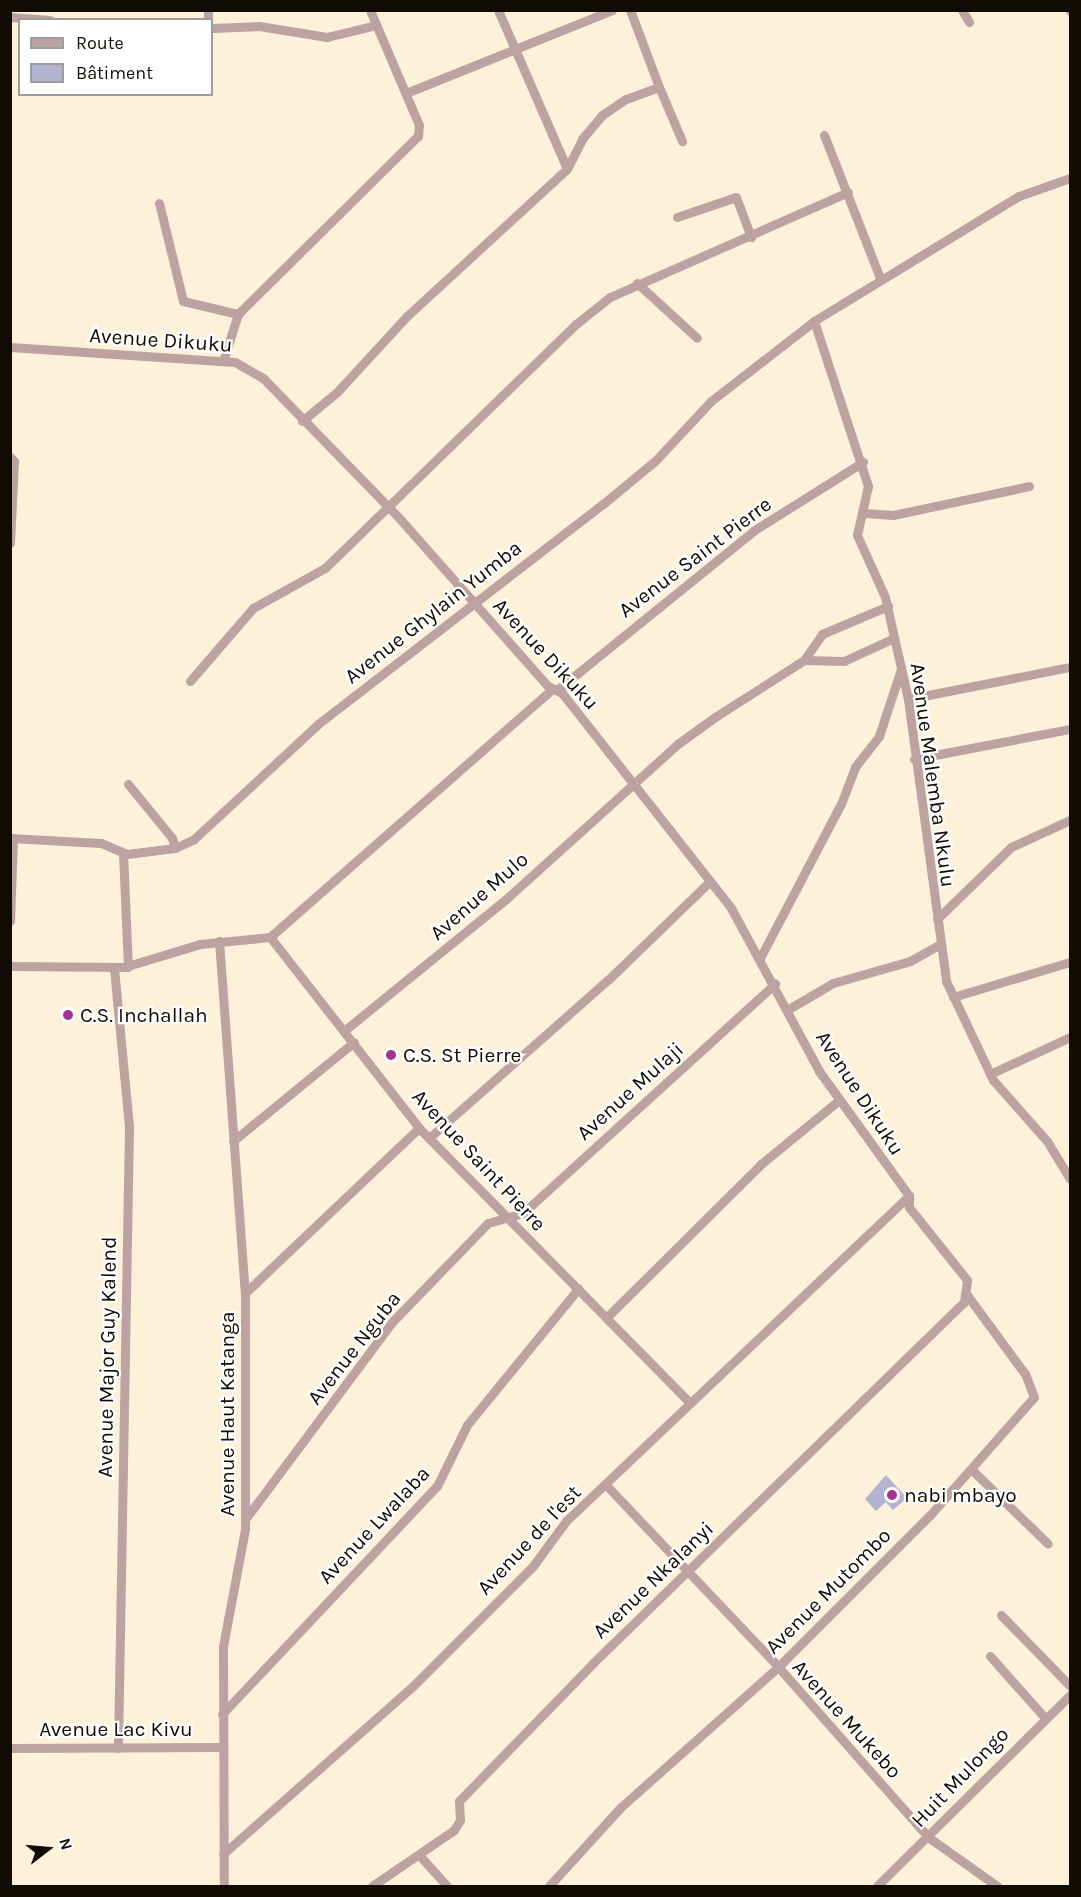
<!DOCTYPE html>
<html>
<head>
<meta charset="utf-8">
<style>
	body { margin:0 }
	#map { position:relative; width:1081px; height:1897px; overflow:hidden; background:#fdf1da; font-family:Karla,sans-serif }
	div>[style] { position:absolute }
	.building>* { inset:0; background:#b4b3d0 }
	.minor>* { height:9px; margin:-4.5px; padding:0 4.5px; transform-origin:4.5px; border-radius:4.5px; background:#bca3a1 }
	.dots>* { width:16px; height:16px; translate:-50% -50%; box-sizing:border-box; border:3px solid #fff; border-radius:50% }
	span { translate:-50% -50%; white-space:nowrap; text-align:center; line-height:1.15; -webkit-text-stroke:4.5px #fff; paint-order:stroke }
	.street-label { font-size:21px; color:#100b03 }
	.poi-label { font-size:21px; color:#100b03 }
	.left { translate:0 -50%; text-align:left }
	.frame { position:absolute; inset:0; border:12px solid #100b03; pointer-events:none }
	.legend { position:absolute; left:18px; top:18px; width:195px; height:78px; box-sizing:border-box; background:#fff; border:2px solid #9f9d9a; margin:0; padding:8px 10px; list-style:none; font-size:18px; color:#100b03 }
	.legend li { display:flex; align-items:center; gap:12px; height:30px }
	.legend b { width:30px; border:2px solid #9f9d9a }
	.north { position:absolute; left:18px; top:1819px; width:60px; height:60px; -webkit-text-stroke:4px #fff; paint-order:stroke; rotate:74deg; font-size:16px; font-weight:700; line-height:24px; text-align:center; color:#100b03 }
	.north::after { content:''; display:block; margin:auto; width:21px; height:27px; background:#100b03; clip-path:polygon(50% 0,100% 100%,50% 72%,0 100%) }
</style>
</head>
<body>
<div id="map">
	<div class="building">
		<i style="clip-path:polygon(886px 1475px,907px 1498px,893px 1510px,886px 1502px,876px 1511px,865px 1499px)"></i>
	</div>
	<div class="minor">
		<i style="left:498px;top:10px;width:173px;rotate:66.5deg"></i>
		<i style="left:962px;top:10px;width:14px;rotate:60deg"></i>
		<i style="left:1070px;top:10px;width:1px;rotate:90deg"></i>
		<i style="left:10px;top:17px;width:40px;rotate:4.3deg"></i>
		<i style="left:208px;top:20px;width:10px;rotate:-90deg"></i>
		<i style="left:212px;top:28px;width:47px;rotate:-2.4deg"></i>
		<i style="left:259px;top:26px;width:69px;rotate:9.2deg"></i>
		<i style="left:327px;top:37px;width:50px;rotate:-13.8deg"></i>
		<i style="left:659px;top:87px;width:59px;rotate:66.9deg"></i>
		<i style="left:406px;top:93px;width:222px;rotate:-21.9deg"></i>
		<i style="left:824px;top:135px;width:154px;rotate:68.6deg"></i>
		<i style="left:159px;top:203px;width:101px;rotate:76.2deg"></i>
		<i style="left:183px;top:301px;width:57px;rotate:13.3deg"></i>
		<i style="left:677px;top:217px;width:62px;rotate:-18.7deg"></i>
		<i style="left:736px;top:197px;width:43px;rotate:69.4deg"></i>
		<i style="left:637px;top:283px;width:81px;rotate:42.5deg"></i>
		<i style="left:814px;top:321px;width:174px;rotate:71.9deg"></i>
		<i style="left:868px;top:486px;width:50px;rotate:102.7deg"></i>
		<i style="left:857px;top:535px;width:68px;rotate:65.7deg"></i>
		<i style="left:885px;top:597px;width:105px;rotate:77.3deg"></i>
		<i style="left:908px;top:699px;width:285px;rotate:82.3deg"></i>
		<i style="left:946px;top:981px;width:110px;rotate:64.6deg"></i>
		<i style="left:993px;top:1080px;width:81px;rotate:48.5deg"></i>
		<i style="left:1047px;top:1141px;width:44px;rotate:58.8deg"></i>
		<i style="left:10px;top:347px;width:225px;rotate:3.8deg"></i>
		<i style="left:235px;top:362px;width:32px;rotate:30deg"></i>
		<i style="left:263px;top:378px;width:197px;rotate:45.8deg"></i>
		<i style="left:400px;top:519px;width:223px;rotate:48.5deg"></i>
		<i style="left:548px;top:686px;width:16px;rotate:27deg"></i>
		<i style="left:562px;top:693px;width:273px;rotate:51.8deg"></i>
		<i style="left:731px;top:908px;width:185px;rotate:61.6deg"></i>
		<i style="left:819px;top:1071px;width:154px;rotate:54.2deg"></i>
		<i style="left:223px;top:361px;width:49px;rotate:-72.3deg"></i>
		<i style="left:238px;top:314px;width:253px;rotate:-44.7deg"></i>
		<i style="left:418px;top:136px;width:11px;rotate:-85deg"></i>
		<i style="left:419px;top:125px;width:125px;rotate:-113.1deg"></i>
		<i style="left:302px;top:421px;width:45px;rotate:-39.6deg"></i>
		<i style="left:337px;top:392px;width:103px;rotate:-47.4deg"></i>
		<i style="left:407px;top:316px;width:217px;rotate:-42.6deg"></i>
		<i style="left:567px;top:169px;width:34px;rotate:-63deg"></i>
		<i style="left:582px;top:139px;width:31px;rotate:-50deg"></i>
		<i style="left:602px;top:115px;width:29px;rotate:-34deg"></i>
		<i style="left:626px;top:99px;width:35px;rotate:-20deg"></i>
		<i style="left:659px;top:87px;width:82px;rotate:-110.6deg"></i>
		<i style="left:10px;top:457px;width:6px;rotate:45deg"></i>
		<i style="left:14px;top:461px;width:82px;rotate:92.8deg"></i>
		<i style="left:865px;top:513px;width:28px;rotate:4deg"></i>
		<i style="left:893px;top:515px;width:139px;rotate:-12deg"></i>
		<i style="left:804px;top:660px;width:32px;rotate:-55deg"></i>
		<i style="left:822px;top:634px;width:72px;rotate:-23deg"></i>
		<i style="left:190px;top:681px;width:96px;rotate:-49.2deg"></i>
		<i style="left:253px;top:608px;width:82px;rotate:-29.1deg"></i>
		<i style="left:325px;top:568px;width:350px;rotate:-44.2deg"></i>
		<i style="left:576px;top:324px;width:43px;rotate:-38.5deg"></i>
		<i style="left:610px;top:297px;width:260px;rotate:-23.8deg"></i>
		<i style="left:557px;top:690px;width:252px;rotate:-39deg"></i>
		<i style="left:753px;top:531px;width:130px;rotate:-32.1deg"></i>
		<i style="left:908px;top:699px;width:165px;rotate:-11.2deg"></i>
		<i style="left:914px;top:759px;width:159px;rotate:-10.9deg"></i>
		<i style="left:128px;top:784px;width:70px;rotate:50.8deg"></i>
		<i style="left:172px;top:838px;width:10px;rotate:73deg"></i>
		<i style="left:10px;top:838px;width:91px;rotate:3.1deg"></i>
		<i style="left:101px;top:843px;width:28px;rotate:23deg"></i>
		<i style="left:127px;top:854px;width:48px;rotate:-7.1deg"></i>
		<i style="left:175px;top:848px;width:21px;rotate:-25deg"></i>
		<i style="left:194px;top:839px;width:169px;rotate:-42.8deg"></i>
		<i style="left:318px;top:724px;width:360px;rotate:-37.7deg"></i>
		<i style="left:603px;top:504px;width:69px;rotate:-39.7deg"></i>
		<i style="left:656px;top:460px;width:81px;rotate:-47deg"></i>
		<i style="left:711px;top:401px;width:130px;rotate:-37.8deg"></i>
		<i style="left:814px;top:321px;width:240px;rotate:-31.4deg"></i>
		<i style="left:1019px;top:196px;width:54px;rotate:-19.4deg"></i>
		<i style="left:123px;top:853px;width:114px;rotate:87.5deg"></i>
		<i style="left:937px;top:919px;width:103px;rotate:-44.2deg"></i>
		<i style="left:1011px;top:847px;width:65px;rotate:-24.6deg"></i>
		<i style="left:10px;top:921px;width:83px;rotate:-87.9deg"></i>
		<i style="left:270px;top:937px;width:242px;rotate:52deg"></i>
		<i style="left:419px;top:1128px;width:386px;rotate:45.4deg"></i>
		<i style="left:270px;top:937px;width:376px;rotate:-41.3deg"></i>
		<i style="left:219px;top:941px;width:353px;rotate:85.8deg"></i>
		<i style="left:245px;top:1293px;width:236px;rotate:90deg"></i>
		<i style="left:245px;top:1529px;width:120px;rotate:100.6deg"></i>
		<i style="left:223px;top:1647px;width:239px;rotate:89.8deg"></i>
		<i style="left:760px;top:958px;width:174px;rotate:-62.3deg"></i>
		<i style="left:841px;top:804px;width:40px;rotate:-69deg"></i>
		<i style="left:855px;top:767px;width:39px;rotate:-52deg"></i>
		<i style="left:879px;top:736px;width:71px;rotate:-71.8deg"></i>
		<i style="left:10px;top:966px;width:114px;rotate:0.5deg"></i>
		<i style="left:124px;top:967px;width:79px;rotate:-16.8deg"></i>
		<i style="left:200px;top:944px;width:70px;rotate:-5.7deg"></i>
		<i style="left:114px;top:968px;width:161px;rotate:84.6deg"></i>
		<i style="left:129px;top:1128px;width:620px;rotate:91.02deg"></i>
		<i style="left:953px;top:997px;width:122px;rotate:-16.7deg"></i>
		<i style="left:787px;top:1010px;width:53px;rotate:-30.4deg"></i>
		<i style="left:833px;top:983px;width:80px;rotate:-15.9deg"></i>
		<i style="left:910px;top:961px;width:35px;rotate:-29deg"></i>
		<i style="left:345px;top:1030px;width:206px;rotate:-39.1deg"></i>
		<i style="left:505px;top:900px;width:234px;rotate:-42.1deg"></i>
		<i style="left:679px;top:743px;width:44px;rotate:-35.8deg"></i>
		<i style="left:715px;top:717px;width:106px;rotate:-32.6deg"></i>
		<i style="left:804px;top:660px;width:40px;rotate:1.4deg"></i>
		<i style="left:844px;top:661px;width:55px;rotate:-24.7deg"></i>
		<i style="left:990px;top:1074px;width:88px;rotate:-24.8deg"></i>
		<i style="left:429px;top:1138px;width:240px;rotate:-41.5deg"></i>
		<i style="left:609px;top:979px;width:139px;rotate:-44.1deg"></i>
		<i style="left:233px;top:1141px;width:156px;rotate:-39.3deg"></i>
		<i style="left:245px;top:1293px;width:240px;rotate:-43.5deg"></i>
		<i style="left:607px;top:1317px;width:217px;rotate:-44.8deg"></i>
		<i style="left:761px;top:1164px;width:99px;rotate:-39.3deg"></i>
		<i style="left:971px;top:1469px;width:107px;rotate:44.2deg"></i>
		<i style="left:606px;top:1485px;width:243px;rotate:46.5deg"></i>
		<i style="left:773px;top:1661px;width:235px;rotate:48.6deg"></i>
		<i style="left:928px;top:1837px;width:85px;rotate:35.4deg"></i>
		<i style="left:246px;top:1518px;width:244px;rotate:-53.3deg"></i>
		<i style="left:392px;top:1322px;width:138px;rotate:-45.9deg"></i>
		<i style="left:488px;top:1223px;width:36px;rotate:-16deg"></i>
		<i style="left:523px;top:1213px;width:341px;rotate:-42.3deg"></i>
		<i style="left:1001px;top:1615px;width:99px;rotate:45.8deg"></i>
		<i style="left:990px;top:1656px;width:84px;rotate:48.4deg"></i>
		<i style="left:222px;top:1714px;width:313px;rotate:-46.7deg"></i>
		<i style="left:437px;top:1486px;width:68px;rotate:-63.8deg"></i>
		<i style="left:467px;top:1425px;width:176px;rotate:-50.8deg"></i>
		<i style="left:10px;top:1748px;width:212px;rotate:-0.3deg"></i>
		<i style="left:223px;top:1854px;width:255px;rotate:-41.5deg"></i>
		<i style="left:414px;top:1685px;width:168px;rotate:-45deg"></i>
		<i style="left:533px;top:1566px;width:56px;rotate:-53.7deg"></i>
		<i style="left:566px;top:1521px;width:473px;rotate:-43.5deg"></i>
		<i style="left:420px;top:1856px;width:40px;rotate:48deg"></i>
		<i style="left:372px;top:1886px;width:99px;rotate:-34.3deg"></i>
		<i style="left:454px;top:1830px;width:12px;rotate:-59deg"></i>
		<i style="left:460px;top:1820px;width:19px;rotate:-93deg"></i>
		<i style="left:459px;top:1801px;width:192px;rotate:-45.8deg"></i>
		<i style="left:593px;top:1663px;width:518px;rotate:-44.22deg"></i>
		<i style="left:964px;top:1302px;width:22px;rotate:-82deg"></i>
		<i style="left:967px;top:1280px;width:93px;rotate:-128.5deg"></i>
		<i style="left:909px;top:1207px;width:11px;rotate:-90deg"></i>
		<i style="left:549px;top:1886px;width:107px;rotate:-47.7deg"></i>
		<i style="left:621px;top:1807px;width:209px;rotate:-41.7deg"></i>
		<i style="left:777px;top:1668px;width:216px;rotate:-45deg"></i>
		<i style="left:930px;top:1515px;width:157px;rotate:-48.6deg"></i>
		<i style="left:1034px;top:1397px;width:25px;rotate:-111deg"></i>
		<i style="left:1025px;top:1374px;width:98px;rotate:-126.3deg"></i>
		<i style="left:877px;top:1886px;width:272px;rotate:-44.7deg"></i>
	</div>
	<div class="dots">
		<i style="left:68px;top:1015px;background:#a13493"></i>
		<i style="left:391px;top:1055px;background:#a13493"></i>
		<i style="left:892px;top:1495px;background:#a13493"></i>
	</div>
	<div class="street-label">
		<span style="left:161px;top:340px;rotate:4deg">Avenue Dikuku</span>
		<span style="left:695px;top:557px;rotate:-37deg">Avenue Saint Pierre</span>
		<span style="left:433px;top:612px;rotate:-38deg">Avenue Ghylain Yumba</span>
		<span style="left:546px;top:654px;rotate:47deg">Avenue Dikuku</span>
		<span style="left:933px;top:775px;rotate:82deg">Avenue Malemba Nkulu</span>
		<span style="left:479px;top:896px;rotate:-41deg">Avenue Mulo</span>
		<span style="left:630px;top:1091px;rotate:-42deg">Avenue Mulaji</span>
		<span style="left:860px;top:1093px;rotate:57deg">Avenue Dikuku</span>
		<span style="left:479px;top:1160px;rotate:47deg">Avenue Saint Pierre</span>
		<span style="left:354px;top:1348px;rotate:-52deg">Avenue Nguba</span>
		<span style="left:107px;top:1357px;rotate:-89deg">Avenue Major Guy Kalend</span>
		<span style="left:227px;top:1414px;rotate:-90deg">Avenue Haut Katanga</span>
		<span style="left:374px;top:1525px;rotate:-47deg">Avenue Lwalaba</span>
		<span style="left:529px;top:1540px;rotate:-47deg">Avenue de l'est</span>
		<span style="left:653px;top:1580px;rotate:-44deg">Avenue Nkalanyi</span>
		<span style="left:828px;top:1591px;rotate:-45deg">Avenue Mutombo</span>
		<span style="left:847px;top:1719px;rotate:48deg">Avenue Mukebo</span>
		<span style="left:116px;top:1729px">Avenue Lac Kivu</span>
		<span style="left:960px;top:1777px;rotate:-46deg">Huit Mulongo</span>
	</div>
	<div class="poi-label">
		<span class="left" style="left:80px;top:1015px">C.S. Inchallah</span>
		<span class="left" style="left:403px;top:1055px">C.S. St Pierre</span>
		<span class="left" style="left:904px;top:1495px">nabi mbayo</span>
	</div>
	<div class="frame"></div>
	<ul class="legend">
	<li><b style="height:8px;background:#bca3a1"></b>Route</li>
	<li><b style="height:16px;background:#b4b3d0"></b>Bâtiment</li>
	</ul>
	<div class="north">N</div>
</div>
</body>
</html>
